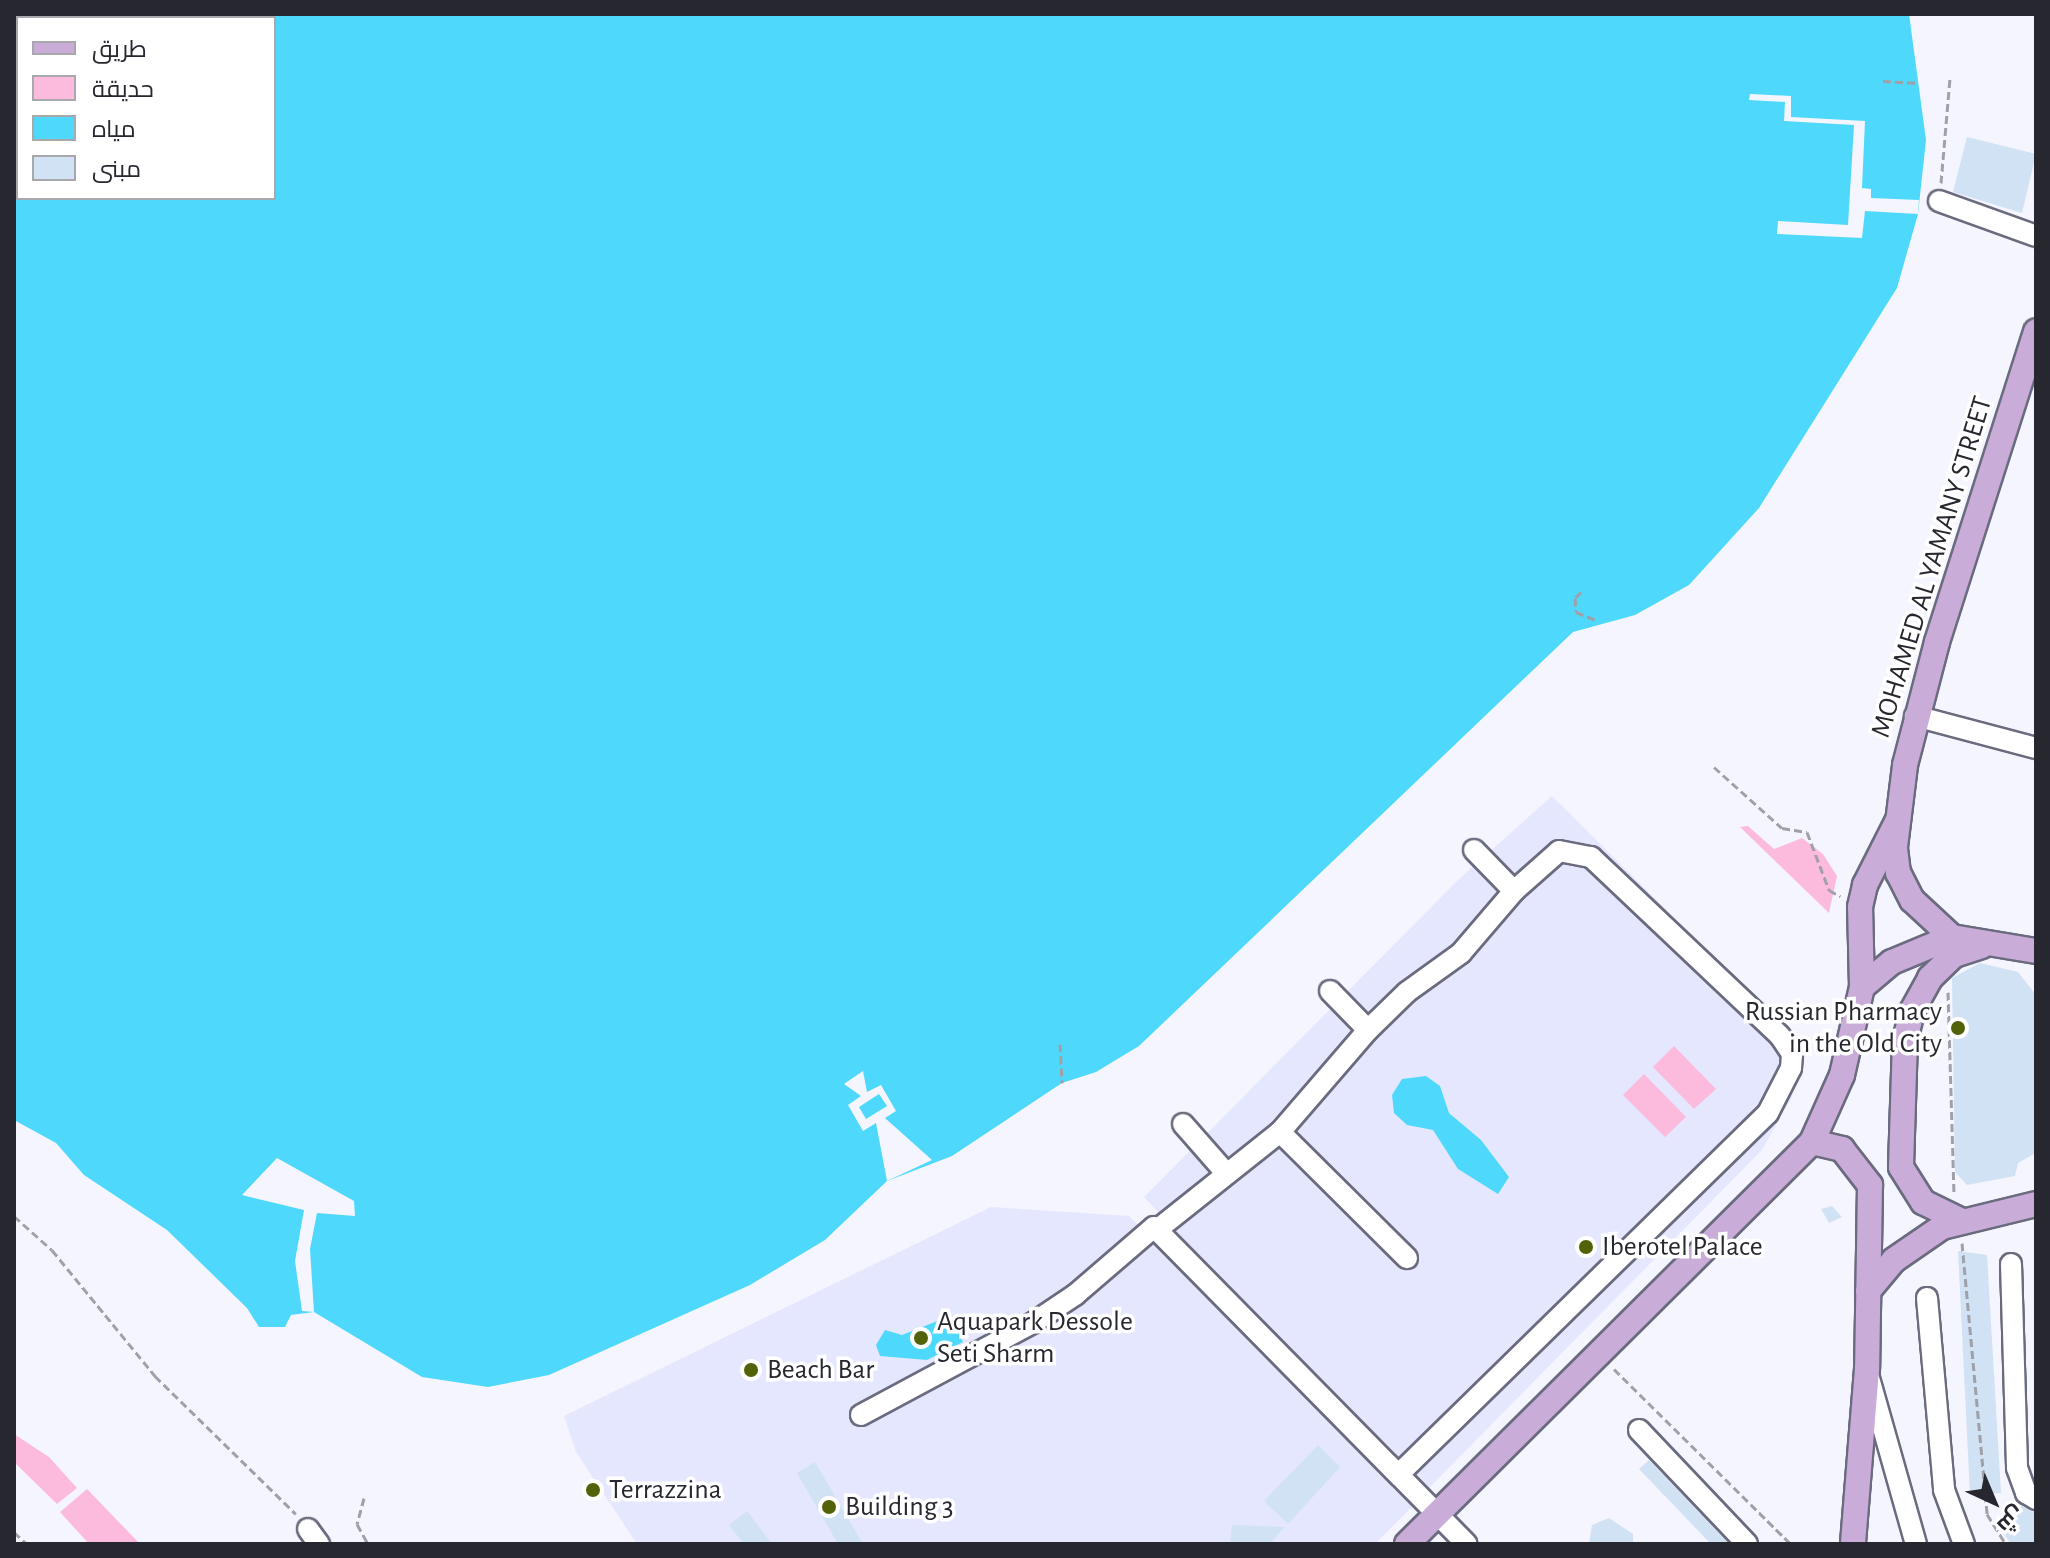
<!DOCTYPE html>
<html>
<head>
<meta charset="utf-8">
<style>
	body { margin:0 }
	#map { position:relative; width:2050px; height:1558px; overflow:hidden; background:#f4f5fe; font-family:"Alegreya Sans",Cairo,sans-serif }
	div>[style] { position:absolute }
	.built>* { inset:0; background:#e5e7ff }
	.green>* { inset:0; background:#fcbadd }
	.water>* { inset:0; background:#4ed9fc }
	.pier>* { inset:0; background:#f4f5fe }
	.building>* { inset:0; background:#d1e2f4 }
	.path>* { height:3px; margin-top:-1.5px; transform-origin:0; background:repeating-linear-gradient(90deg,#9fa0a8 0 8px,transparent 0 12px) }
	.roads { filter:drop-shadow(2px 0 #6a6b7f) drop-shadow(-2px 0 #6a6b7f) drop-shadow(0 2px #6a6b7f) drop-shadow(0 -2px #6a6b7f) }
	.minor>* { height:20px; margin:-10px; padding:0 10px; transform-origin:10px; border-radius:10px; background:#fff }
	.major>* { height:24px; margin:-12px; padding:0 12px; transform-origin:12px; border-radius:12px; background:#caacd9 }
	.dots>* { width:22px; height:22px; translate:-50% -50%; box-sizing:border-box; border:4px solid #fff; border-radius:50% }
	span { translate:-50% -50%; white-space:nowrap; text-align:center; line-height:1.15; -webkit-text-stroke:7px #fff; paint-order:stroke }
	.street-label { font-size:28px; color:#26272f }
	.poi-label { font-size:28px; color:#26272f }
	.right { translate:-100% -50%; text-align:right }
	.left { translate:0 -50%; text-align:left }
	.frame { position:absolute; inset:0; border:16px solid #26272f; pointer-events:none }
	.legend { position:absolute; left:16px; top:16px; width:260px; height:184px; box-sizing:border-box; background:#fff; border:2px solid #a8a9ac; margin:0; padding:10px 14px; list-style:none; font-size:24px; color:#26272f }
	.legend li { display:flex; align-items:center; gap:16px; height:40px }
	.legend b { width:40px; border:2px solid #a8a9ac }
	.north { position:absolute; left:1954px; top:1462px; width:80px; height:80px; -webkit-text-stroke:6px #fff; paint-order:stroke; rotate:136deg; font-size:22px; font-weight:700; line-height:32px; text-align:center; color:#26272f }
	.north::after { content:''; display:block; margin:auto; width:28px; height:36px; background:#26272f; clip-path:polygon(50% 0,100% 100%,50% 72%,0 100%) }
</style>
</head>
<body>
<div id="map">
	<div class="built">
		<i style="clip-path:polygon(1552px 796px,1805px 1048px,1791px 1099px,1762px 1150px,1424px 1493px,1144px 1197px,1458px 880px)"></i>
		<i style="clip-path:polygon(991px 1207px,1129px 1216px,1415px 1504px,1375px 1544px,637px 1544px,576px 1452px,564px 1416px)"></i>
	</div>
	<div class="green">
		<i style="clip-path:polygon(1748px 826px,1774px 849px,1802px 838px,1823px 854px,1837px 876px,1829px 913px,1740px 827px)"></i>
		<i style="clip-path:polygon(1674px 1046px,1716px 1089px,1694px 1109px,1653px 1067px)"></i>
		<i style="clip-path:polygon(1644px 1074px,1686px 1117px,1665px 1137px,1623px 1095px)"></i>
		<i style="clip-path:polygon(14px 1434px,49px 1457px,77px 1488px,57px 1504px,14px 1462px)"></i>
		<i style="clip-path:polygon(87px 1489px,140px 1544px,89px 1544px,60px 1512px)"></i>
	</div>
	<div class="water">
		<i style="clip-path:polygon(evenodd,14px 14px,1909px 14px,1926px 140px,1918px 214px,1897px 288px,1759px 508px,1689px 585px,1635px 615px,1573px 632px,1139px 1046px,1096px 1072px,1062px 1083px,952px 1156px,887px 1181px,825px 1240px,750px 1285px,549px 1375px,488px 1387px,422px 1377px,314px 1312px,291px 1315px,285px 1327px,259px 1327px,247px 1308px,167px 1230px,84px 1175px,56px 1143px,14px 1120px,14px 14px,18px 18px,274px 18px,274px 198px,18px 198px,18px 18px)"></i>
		<i style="clip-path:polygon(1426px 1076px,1440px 1086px,1449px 1113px,1481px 1140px,1509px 1177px,1498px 1194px,1458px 1169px,1433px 1130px,1407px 1125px,1394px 1113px,1392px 1095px,1402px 1079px)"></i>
		<i style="clip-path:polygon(950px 1316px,963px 1342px,927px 1360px,880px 1356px,876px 1345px,885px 1330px,902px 1335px)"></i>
	</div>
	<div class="pier">
		<i style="clip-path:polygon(1750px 94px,1791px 96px,1791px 117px,1865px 121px,1862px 188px,1871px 189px,1871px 198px,1919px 200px,1918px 214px,1865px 211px,1862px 238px,1777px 234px,1778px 221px,1848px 225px,1854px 125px,1784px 121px,1785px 102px,1749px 100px)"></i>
		<i style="clip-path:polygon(evenodd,863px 1071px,867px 1092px,881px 1085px,896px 1111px,885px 1118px,932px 1160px,887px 1181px,876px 1123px,863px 1131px,848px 1105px,861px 1096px,844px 1084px,863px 1071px,879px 1094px,887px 1106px,866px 1119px,859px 1107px,879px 1094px)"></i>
		<i style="clip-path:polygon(277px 1158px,354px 1201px,355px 1216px,317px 1213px,310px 1249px,314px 1312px,302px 1311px,295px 1261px,304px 1210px,242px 1195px)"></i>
	</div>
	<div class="building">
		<i style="clip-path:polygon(1967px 137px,2036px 154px,2022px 213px,1953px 192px)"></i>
		<i style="clip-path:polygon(1980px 963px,2018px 972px,2036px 995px,2036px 1153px,2018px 1163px,2015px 1176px,1967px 1185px,1955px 1172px,1952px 978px)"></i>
		<i style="clip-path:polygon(1832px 1206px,1842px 1217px,1829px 1223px,1821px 1209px)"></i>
		<i style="clip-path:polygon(1958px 1251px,1987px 1255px,2001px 1493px,1970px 1495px)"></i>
		<i style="clip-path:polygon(1318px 1445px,1340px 1467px,1288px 1524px,1264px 1501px)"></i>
		<i style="clip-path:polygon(1649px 1460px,1729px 1544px,1711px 1544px,1639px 1469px)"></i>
		<i style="clip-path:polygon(815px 1462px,863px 1544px,838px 1544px,797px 1473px)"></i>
		<i style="clip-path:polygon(2022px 1506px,2036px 1514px,2036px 1544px,2011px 1544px,1998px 1526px)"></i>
		<i style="clip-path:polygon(747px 1511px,772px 1544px,744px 1544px,729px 1525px)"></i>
		<i style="clip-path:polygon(1609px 1518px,1633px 1534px,1633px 1544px,1589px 1544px,1592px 1525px)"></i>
		<i style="clip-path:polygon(1232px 1525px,1285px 1527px,1269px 1544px,1230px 1544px)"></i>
	</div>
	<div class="path">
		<i style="left:1883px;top:81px;width:36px;rotate:3deg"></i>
		<i style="left:1941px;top:183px;width:104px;rotate:-85.1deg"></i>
		<i style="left:1581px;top:592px;width:8px;rotate:135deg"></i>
		<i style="left:1575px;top:598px;width:14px;rotate:86deg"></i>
		<i style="left:1576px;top:612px;width:24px;rotate:22deg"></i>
		<i style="left:1714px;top:767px;width:91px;rotate:41.9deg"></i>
		<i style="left:1782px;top:828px;width:25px;rotate:9deg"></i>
		<i style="left:1807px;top:832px;width:62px;rotate:69.2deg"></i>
		<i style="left:1829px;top:890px;width:13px;rotate:29deg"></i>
		<i style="left:1948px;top:992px;width:200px;rotate:88.3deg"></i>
		<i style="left:1060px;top:1044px;width:39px;rotate:87deg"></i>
		<i style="left:14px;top:1216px;width:51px;rotate:41.8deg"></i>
		<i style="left:52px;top:1250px;width:163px;rotate:50.7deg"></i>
		<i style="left:155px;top:1376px;width:197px;rotate:44.4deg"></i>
		<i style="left:1962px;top:1243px;width:272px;rotate:84.7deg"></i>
		<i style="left:1987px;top:1514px;width:36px;rotate:58deg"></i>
		<i style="left:1614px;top:1369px;width:249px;rotate:44.7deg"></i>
		<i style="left:364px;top:1498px;width:27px;rotate:105deg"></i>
		<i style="left:357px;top:1524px;width:23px;rotate:61deg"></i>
		<i style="left:14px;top:1532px;width:18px;rotate:43deg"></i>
	</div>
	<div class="roads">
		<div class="minor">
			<i style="left:1939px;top:201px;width:103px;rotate:19.8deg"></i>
			<i style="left:1915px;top:716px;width:125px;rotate:14.8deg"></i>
			<i style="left:1474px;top:850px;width:57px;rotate:45.7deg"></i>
			<i style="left:1330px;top:991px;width:54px;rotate:45.7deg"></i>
			<i style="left:1183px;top:1124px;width:65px;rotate:48.7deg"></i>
			<i style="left:1280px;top:1132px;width:179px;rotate:44.8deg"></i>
			<i style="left:1158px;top:1229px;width:156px;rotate:-38.5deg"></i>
			<i style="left:1280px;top:1132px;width:135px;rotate:-49.2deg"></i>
			<i style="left:1368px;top:1030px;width:54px;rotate:-44.3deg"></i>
			<i style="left:1407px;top:992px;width:67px;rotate:-35.8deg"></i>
			<i style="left:1461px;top:953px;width:82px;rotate:-49.5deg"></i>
			<i style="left:1514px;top:891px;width:60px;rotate:-41.6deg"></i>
			<i style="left:1559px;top:851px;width:33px;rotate:11deg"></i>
			<i style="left:1591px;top:857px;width:260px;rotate:43.4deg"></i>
			<i style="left:1780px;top:1036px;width:22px;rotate:56deg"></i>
			<i style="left:1792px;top:1054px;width:14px;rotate:94deg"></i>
			<i style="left:1791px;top:1068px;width:51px;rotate:117.1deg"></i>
			<i style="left:1768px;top:1113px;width:515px;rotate:135.63deg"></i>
			<i style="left:2011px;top:1264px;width:204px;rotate:88.3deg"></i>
			<i style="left:2017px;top:1468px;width:27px;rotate:70deg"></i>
			<i style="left:2026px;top:1493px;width:12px;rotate:31deg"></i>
			<i style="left:1927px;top:1298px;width:193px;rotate:84.9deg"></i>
			<i style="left:1944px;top:1490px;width:58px;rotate:69.7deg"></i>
			<i style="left:1867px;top:1371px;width:180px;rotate:74.2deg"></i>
			<i style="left:861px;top:1415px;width:199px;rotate:-28.2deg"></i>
			<i style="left:1036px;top:1321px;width:47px;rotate:-33.7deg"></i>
			<i style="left:1075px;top:1295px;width:104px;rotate:-40.7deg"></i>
			<i style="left:1154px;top:1227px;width:445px;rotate:45.4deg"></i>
			<i style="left:1639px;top:1430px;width:157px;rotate:46.5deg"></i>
			<i style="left:308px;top:1529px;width:19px;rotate:54deg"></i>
		</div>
		<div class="major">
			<i style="left:1952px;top:937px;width:54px;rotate:-137.2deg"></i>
			<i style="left:1912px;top:900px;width:30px;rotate:-117deg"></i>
			<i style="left:1898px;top:873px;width:26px;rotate:-97deg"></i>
			<i style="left:1895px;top:847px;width:83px;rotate:-83deg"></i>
			<i style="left:1905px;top:765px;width:127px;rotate:-75.4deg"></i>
			<i style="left:1937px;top:642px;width:326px;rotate:-72.3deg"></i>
			<i style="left:1862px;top:987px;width:39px;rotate:-40deg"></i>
			<i style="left:1892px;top:962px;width:65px;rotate:-22.6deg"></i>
			<i style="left:1952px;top:937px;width:85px;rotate:9.5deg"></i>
			<i style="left:1812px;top:1142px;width:31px;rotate:13deg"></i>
			<i style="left:1842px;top:1149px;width:46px;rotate:52.1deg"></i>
			<i style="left:1870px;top:1185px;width:184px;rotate:90.9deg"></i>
			<i style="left:1867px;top:1369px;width:176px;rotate:94.6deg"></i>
			<i style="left:1960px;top:1220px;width:41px;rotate:-154.1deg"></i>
			<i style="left:1923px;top:1202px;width:41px;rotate:-122.2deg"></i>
			<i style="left:1901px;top:1167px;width:127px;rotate:-88.2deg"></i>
			<i style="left:1905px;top:1040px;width:30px;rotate:-76deg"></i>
			<i style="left:1912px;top:1011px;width:38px;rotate:-61deg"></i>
			<i style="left:1930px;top:978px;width:33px;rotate:-44deg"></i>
			<i style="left:1954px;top:955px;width:29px;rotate:-18deg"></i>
			<i style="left:1868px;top:1291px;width:40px;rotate:-50deg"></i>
			<i style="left:1894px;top:1260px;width:58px;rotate:-34.5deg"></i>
			<i style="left:1942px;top:1227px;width:97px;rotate:-13.7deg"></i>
			<i style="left:1407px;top:1544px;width:571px;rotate:-44.79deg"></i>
			<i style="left:1812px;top:1142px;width:73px;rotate:-65.9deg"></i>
			<i style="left:1842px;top:1075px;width:90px;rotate:-77.2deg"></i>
			<i style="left:1862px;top:987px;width:80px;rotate:-91.4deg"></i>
			<i style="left:1860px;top:907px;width:23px;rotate:-77deg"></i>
			<i style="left:1865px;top:885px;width:71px;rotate:-63.1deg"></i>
		</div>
	</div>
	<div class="dots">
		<i style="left:1958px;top:1028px;background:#516208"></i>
		<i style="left:1586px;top:1247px;background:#516208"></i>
		<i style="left:921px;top:1338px;background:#516208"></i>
		<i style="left:751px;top:1370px;background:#516208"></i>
		<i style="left:593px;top:1490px;background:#516208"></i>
		<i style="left:829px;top:1507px;background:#516208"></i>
	</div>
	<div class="street-label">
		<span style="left:1932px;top:567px;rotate:-73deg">MOHAMED AL YAMANY STREET</span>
	</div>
	<div class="poi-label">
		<span class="right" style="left:1942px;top:1028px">Russian Pharmacy<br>in the Old City</span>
		<span class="left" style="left:1602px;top:1247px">Iberotel Palace</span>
		<span class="left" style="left:937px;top:1338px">Aquapark Dessole<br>Seti Sharm</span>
		<span class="left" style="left:767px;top:1370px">Beach Bar</span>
		<span class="left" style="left:609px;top:1490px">Terrazzina</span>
		<span class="left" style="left:845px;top:1507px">Building 3</span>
	</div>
	<div class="frame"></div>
	<ul class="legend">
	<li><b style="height:10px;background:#caacd9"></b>طريق</li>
	<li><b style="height:22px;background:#fcbadd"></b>حديقة</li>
	<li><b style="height:22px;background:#4ed9fc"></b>مياه</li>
	<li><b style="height:22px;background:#d1e2f4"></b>مبنى</li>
	</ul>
	<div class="north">ش</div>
</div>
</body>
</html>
